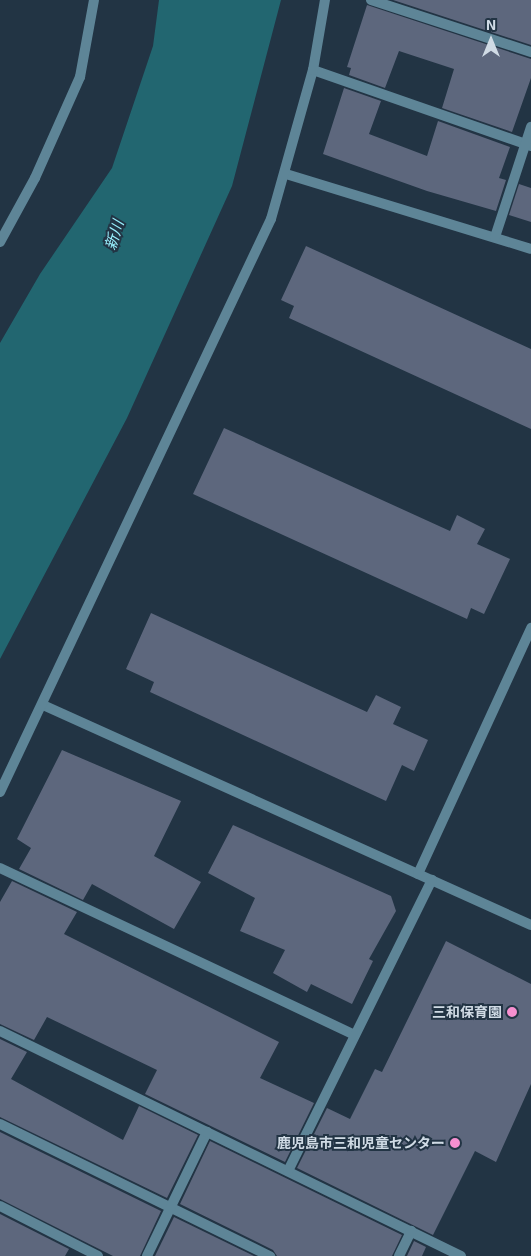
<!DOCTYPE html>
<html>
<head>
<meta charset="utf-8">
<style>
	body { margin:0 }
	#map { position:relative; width:531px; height:1256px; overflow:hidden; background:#223444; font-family:"Exo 2","Noto Sans JP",sans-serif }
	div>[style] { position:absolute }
	.water>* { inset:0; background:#226670 }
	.building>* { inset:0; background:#5d677d }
	.lane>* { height:10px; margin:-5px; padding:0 5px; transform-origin:5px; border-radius:5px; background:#5e8597 }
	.street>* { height:10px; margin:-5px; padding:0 5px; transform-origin:5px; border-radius:5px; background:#5e8597 }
	.dots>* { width:14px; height:14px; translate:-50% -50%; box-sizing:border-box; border:2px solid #223444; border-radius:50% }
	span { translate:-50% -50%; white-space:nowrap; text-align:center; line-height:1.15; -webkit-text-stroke:4px #223444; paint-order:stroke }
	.poi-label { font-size:14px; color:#d0dbe5; font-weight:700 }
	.right { translate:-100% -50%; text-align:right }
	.water-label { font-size:15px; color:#98effd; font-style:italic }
	.north { position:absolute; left:466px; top:15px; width:50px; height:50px; -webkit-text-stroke:4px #223444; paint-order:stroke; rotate:0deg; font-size:14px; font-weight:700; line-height:20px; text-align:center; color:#d0dbe5 }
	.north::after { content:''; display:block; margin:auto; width:18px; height:22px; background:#d0dbe5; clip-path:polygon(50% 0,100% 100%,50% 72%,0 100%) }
</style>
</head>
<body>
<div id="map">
	<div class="water">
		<i style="clip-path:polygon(159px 0,281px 0,232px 186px,127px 418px,0 659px,0 343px,40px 274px,112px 168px,153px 46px)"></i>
	</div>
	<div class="building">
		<i style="clip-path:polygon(393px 0,531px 0,531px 45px)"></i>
		<i style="clip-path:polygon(367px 5px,531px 59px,531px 78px,512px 132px,442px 108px,454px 69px,399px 51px,385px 88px,349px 75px,351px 68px,347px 67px)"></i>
		<i style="clip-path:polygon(344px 88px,381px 101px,369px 134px,427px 156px,438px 121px,510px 147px,499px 178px,506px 180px,496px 211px,427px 191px,323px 154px)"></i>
		<i style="clip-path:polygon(519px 184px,531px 188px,531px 222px,509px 215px)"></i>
		<i style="clip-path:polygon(306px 246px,531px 349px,531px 429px,289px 318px,294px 306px,281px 300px)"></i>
		<i style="clip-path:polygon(224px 428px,450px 531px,457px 515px,485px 529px,477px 544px,510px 559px,484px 614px,471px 608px,467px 619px,193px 494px)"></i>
		<i style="clip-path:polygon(151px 613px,367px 712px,376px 695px,401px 707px,393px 724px,428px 740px,414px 771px,402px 765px,386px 801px,150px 692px,154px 682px,126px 669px)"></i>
		<i style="clip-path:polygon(62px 750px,181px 801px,154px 856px,201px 882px,174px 929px,92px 884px,83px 900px,19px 869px,31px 848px,17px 839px)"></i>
		<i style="clip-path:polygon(233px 825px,391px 896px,396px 911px,369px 959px,373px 961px,352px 1004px,311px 984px,307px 992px,273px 973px,285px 950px,240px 931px,255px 898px,208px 873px)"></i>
		<i style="clip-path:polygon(12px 881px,77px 912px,64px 934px,279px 1042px,260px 1078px,314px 1103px,285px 1162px,145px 1094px,157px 1070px,47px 1017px,34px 1040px,0 1024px,0 902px)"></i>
		<i style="clip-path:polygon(446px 941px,531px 984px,531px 1084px,496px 1162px,475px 1151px,433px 1235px,297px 1168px,327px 1108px,350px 1119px,375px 1069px,382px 1072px)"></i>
		<i style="clip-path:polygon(0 1039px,27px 1052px,11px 1079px,123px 1140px,139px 1106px,198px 1135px,167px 1198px,0 1117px)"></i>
		<i style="clip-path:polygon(0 1132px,161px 1211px,140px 1256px,113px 1256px,0 1199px)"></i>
		<i style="clip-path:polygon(210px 1141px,402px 1235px,392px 1256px,277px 1256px,273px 1250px,180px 1204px)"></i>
		<i style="clip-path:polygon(0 1214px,69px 1249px,65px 1256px,0 1256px)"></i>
		<i style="clip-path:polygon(174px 1217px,254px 1256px,155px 1256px)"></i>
		<i style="clip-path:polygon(414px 1241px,426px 1247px,422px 1256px,407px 1256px)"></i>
	</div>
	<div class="lane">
		<i style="left:371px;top:0;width:168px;rotate:18deg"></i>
		<i style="left:313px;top:70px;width:231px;rotate:19.2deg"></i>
		<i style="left:0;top:1124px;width:301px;rotate:26.1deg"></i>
		<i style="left:0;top:1206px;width:110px;rotate:27deg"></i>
		<i style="left:147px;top:1256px;width:138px;rotate:-64.2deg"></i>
	</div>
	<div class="street">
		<i style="left:286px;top:174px;width:256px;rotate:17deg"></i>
		<i style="left:495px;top:237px;width:116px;rotate:-71.9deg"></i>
		<i style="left:0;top:242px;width:73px;rotate:-61.3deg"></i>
		<i style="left:35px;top:178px;width:111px;rotate:-66deg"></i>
		<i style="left:80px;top:77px;width:78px;rotate:-79.7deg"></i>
		<i style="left:43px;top:705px;width:535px;rotate:24.27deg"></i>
		<i style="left:0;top:792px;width:634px;rotate:-64.69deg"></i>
		<i style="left:271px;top:219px;width:155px;rotate:-74.3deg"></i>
		<i style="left:313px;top:70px;width:71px;rotate:-80.3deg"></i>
		<i style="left:0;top:868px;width:392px;rotate:25.2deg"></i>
		<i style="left:418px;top:874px;width:271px;rotate:-65.3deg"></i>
		<i style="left:0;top:1031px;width:513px;rotate:26.02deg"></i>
		<i style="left:288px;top:1171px;width:325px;rotate:-63.7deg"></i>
		<i style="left:399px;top:1256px;width:28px;rotate:-64deg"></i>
	</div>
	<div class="dots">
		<i style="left:512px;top:1012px;background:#f690d0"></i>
		<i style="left:455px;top:1143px;background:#f690d0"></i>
	</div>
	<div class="poi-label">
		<span class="right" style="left:502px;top:1012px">三和保育園</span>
		<span class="right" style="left:445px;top:1143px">鹿児島市三和児童センター</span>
	</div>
	<div class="water-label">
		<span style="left:114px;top:235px;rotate:-73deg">新川</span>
	</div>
	<div class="north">N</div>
</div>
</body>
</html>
